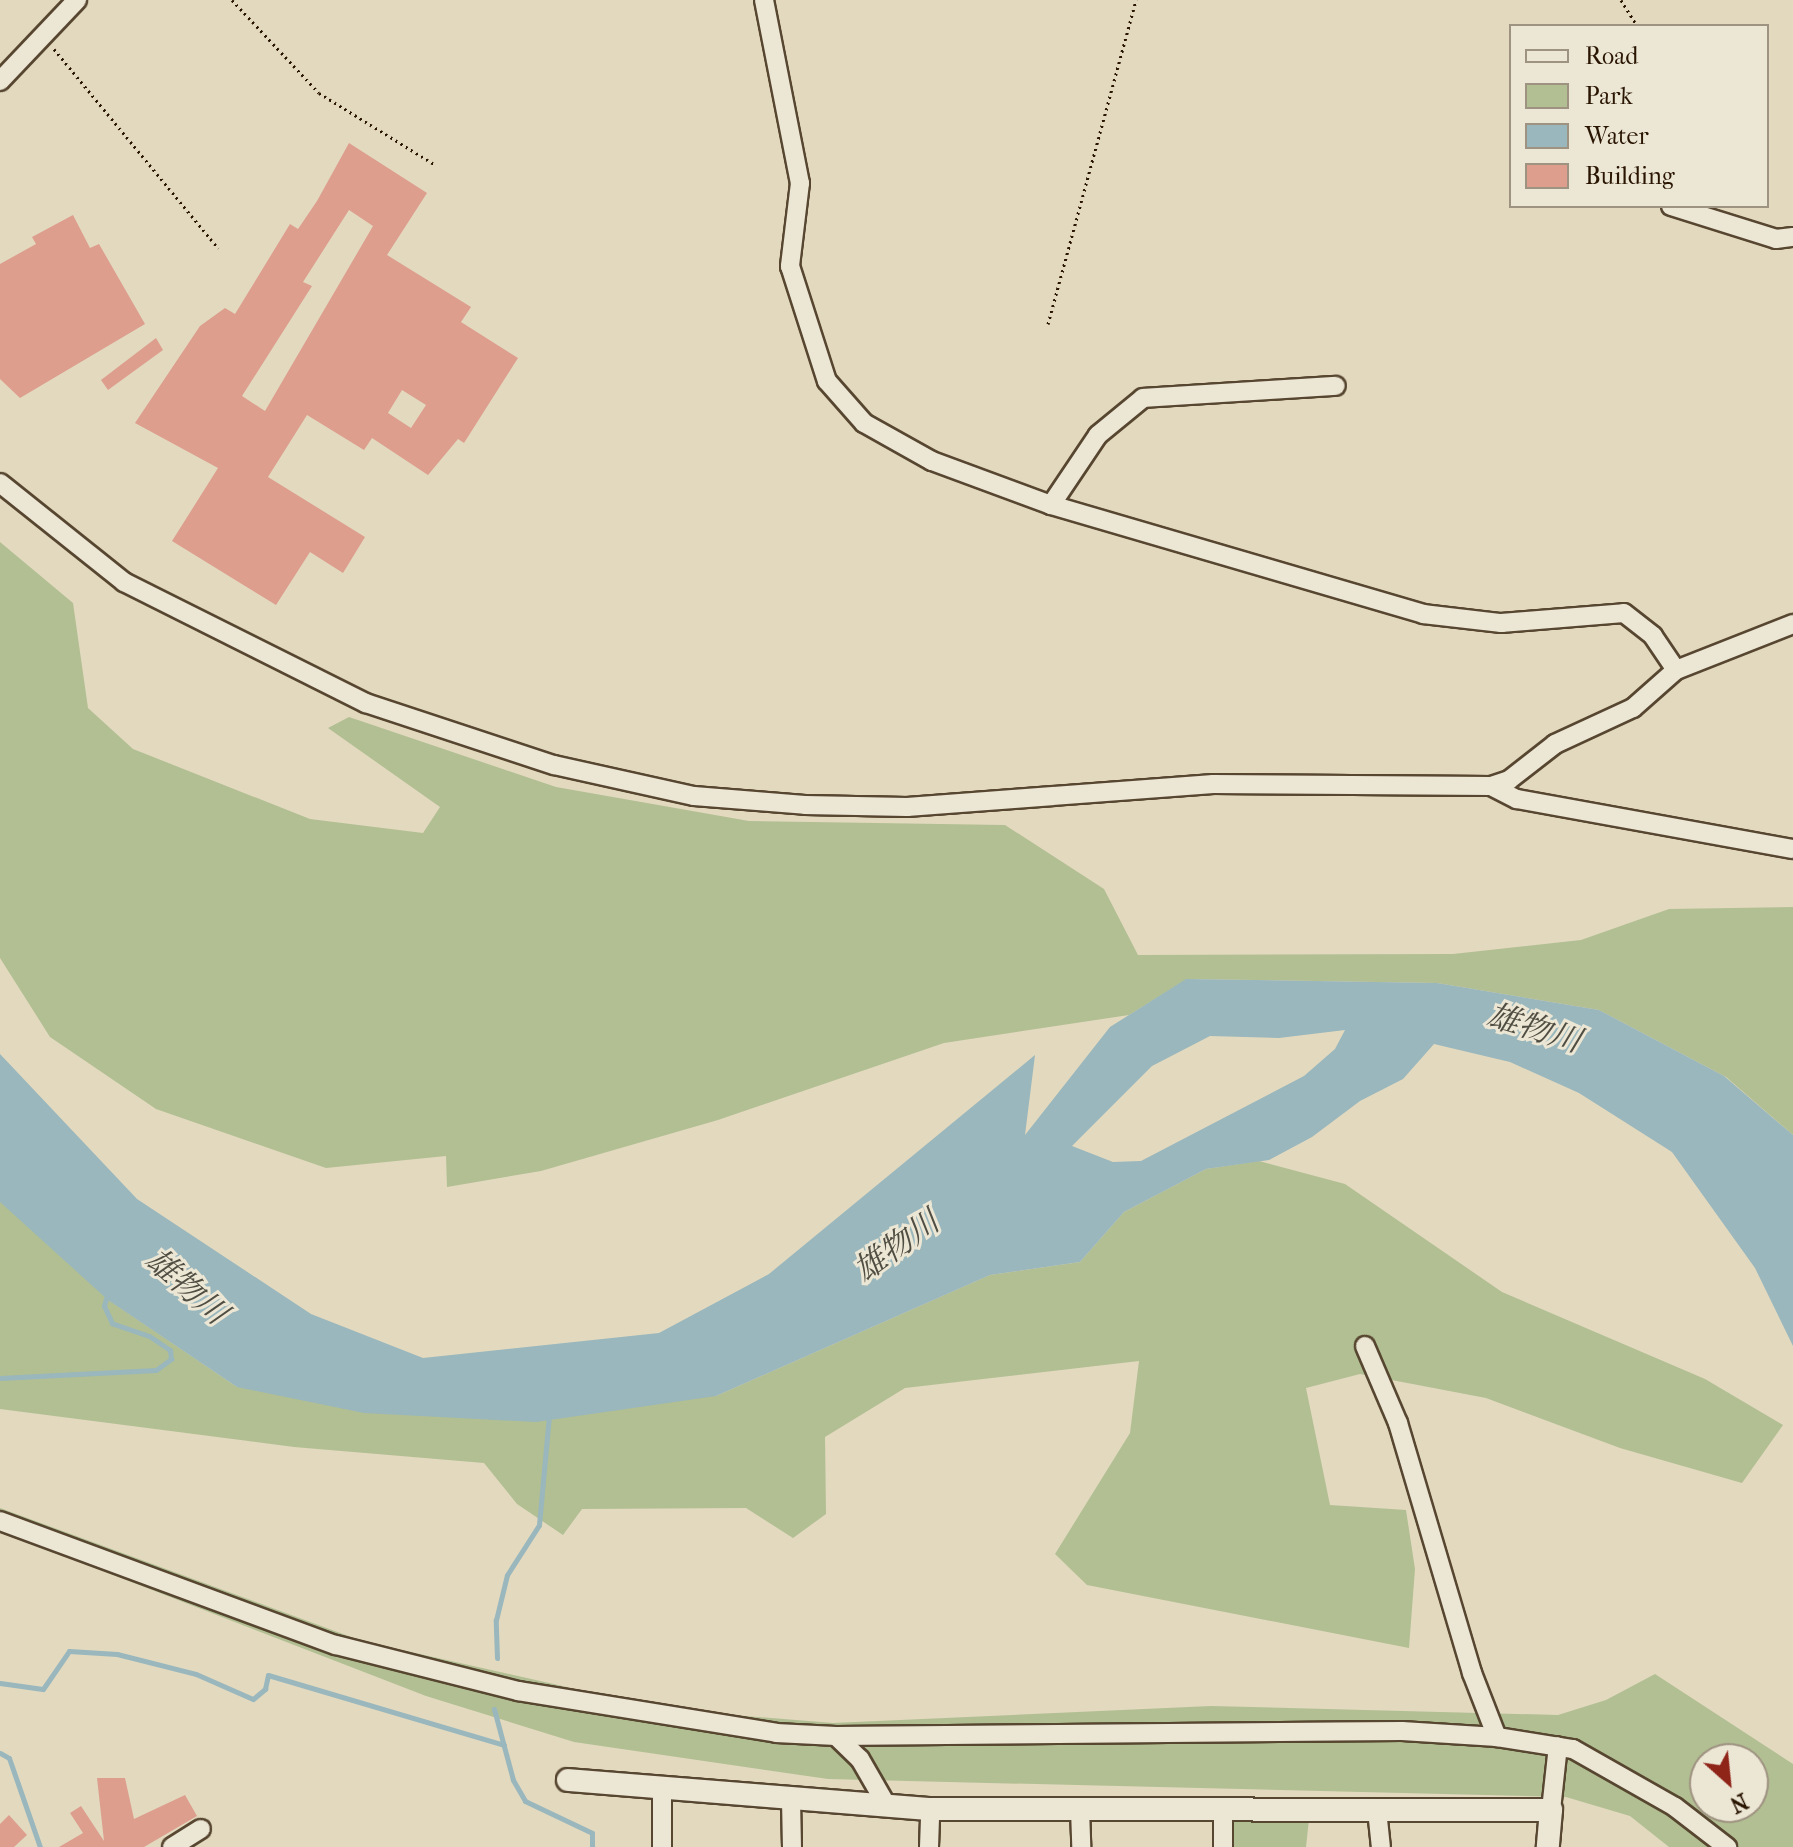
<!DOCTYPE html>
<html>
<head>
<meta charset="utf-8">
<style>
	body { margin:0 }
	#map { position:relative; width:1793px; height:1847px; overflow:hidden; background:#e2d9bf; font-family:"IM FELL French Canon","Noto Serif JP",serif }
	div>[style] { position:absolute }
	.green>* { inset:0; background:#b2bf93 }
	.water>* { inset:0; background:#99b7bc }
	.stream>* { height:5px; margin:-2.5px; padding:0 2.5px; transform-origin:2.5px; border-radius:2.5px; background:#99b7bc }
	.building>* { inset:0; background:#dd9e8e }
	.path>* { height:3px; margin-top:-1.5px; transform-origin:0; background:repeating-linear-gradient(90deg,#291501 0 2px,transparent 0 6px) }
	.roads { filter:drop-shadow(2px 0 #574630) drop-shadow(-2px 0 #574630) drop-shadow(0 2px #574630) drop-shadow(0 -2px #574630) }
	.minor>* { height:18px; margin:-9px; padding:0 9px; transform-origin:9px; border-radius:9px; background:#ece6d5 }
	.tertiary>* { height:22px; margin:-11px; padding:0 11px; transform-origin:11px; border-radius:11px; background:#ece6d5 }
	span { translate:-50% -50%; white-space:nowrap; text-align:center; line-height:1.15; -webkit-text-stroke:6px #ece6d5; paint-order:stroke }
	.water-label { font-size:32px; color:#504e42; font-style:italic }
	.legend { position:absolute; left:1509px; top:24px; width:260px; height:184px; box-sizing:border-box; background:#ece6d5; border:2px solid #9e9280; margin:0; padding:10px 14px; list-style:none; font-size:24px; color:#291501 }
	.legend li { display:flex; align-items:center; gap:16px; height:40px }
	.legend b { width:40px; border:2px solid #9e9280 }
	.north { position:absolute; left:1689px; top:1743px; width:80px; height:80px; box-sizing:border-box; background:#ece6d5; border:2px solid #9e9280; border-radius:50%; rotate:153deg; font-size:22px; font-weight:700; line-height:32px; text-align:center; color:#291501 }
	.north::after { content:''; display:block; margin:auto; width:28px; height:36px; background:#8f2418; clip-path:polygon(50% 0,100% 100%,50% 72%,0 100%) }
</style>
</head>
<body>
<div id="map">
	<div class="green">
		<i style="clip-path:polygon(0 542px,73px 603px,88px 708px,133px 749px,310px 819px,423px 833px,440px 807px,328px 728px,349px 717px,556px 787px,749px 821px,1005px 825px,1104px 889px,1138px 955px,1453px 954px,1581px 940px,1669px 909px,1793px 907px,1793px 1135px,1726px 1077px,1599px 1010px,1437px 983px,1187px 979px,1129px 1015px,944px 1043px,718px 1120px,541px 1171px,447px 1187px,446px 1156px,326px 1168px,156px 1109px,50px 1037px,0 958px)"></i>
		<i style="clip-path:polygon(1259px 1161px,1345px 1184px,1502px 1292px,1705px 1379px,1783px 1425px,1742px 1483px,1620px 1448px,1486px 1398px,1360px 1374px,1306px 1388px,1330px 1505px,1406px 1510px,1415px 1569px,1409px 1648px,1087px 1585px,1055px 1554px,1130px 1433px,1139px 1361px,905px 1388px,825px 1437px,826px 1514px,793px 1538px,746px 1508px,582px 1509px,563px 1535px,517px 1504px,484px 1463px,294px 1447px,0 1409px,0 1201px,110px 1301px,237px 1387px,716px 1396px,990px 1275px,1080px 1262px,1124px 1212px,1206px 1169px)"></i>
		<i style="clip-path:polygon(evenodd,0 1508px,362px 1641px,669px 1710px,833px 1723px,1211px 1706px,1558px 1715px,1606px 1700px,1655px 1674px,1793px 1764px,1793px 1847px,1669px 1847px,1630px 1816px,1566px 1797px,828px 1779px,574px 1742px,426px 1696px,0 1531px,0 1508px,1705px 1759px,1753px 1759px,1753px 1807px,1705px 1807px,1705px 1759px)"></i>
		<i style="clip-path:polygon(1223px 1810px,1310px 1810px,1306px 1847px,1223px 1847px)"></i>
	</div>
	<div class="water">
		<i style="clip-path:polygon(evenodd,1186px 979px,1437px 983px,1599px 1010px,1724px 1076px,1793px 1135px,1793px 1346px,1755px 1268px,1672px 1152px,1579px 1093px,1510px 1062px,1434px 1044px,1403px 1079px,1360px 1101px,1312px 1137px,1269px 1160px,1206px 1169px,1124px 1212px,1080px 1262px,990px 1275px,716px 1396px,536px 1422px,364px 1413px,237px 1387px,108px 1300px,0 1202px,0 1054px,137px 1199px,311px 1314px,423px 1358px,659px 1333px,769px 1274px,1035px 1055px,1025px 1135px,1110px 1027px,1186px 979px,1345px 1030px,1335px 1049px,1304px 1076px,1141px 1161px,1113px 1162px,1072px 1146px,1152px 1066px,1210px 1036px,1279px 1038px,1345px 1030px)"></i>
	</div>
	<div class="stream">
		<i style="left:0;top:1378px;width:156px;rotate:-2.9deg"></i>
		<i style="left:156px;top:1370px;width:19px;rotate:-36deg"></i>
		<i style="left:171px;top:1359px;width:9px;rotate:-96deg"></i>
		<i style="left:170px;top:1350px;width:25px;rotate:-146deg"></i>
		<i style="left:149px;top:1336px;width:39px;rotate:-161deg"></i>
		<i style="left:112px;top:1323px;width:19px;rotate:-115deg"></i>
		<i style="left:104px;top:1306px;width:11px;rotate:-75deg"></i>
		<i style="left:497px;top:1658px;width:38px;rotate:-92deg"></i>
		<i style="left:496px;top:1620px;width:46px;rotate:-76.3deg"></i>
		<i style="left:507px;top:1575px;width:59px;rotate:-57.4deg"></i>
		<i style="left:539px;top:1525px;width:109px;rotate:-84.8deg"></i>
		<i style="left:0;top:1683px;width:43px;rotate:7.9deg"></i>
		<i style="left:43px;top:1689px;width:46px;rotate:-55.6deg"></i>
		<i style="left:69px;top:1651px;width:48px;rotate:3.6deg"></i>
		<i style="left:117px;top:1654px;width:81px;rotate:14.2deg"></i>
		<i style="left:196px;top:1674px;width:62px;rotate:23.7deg"></i>
		<i style="left:253px;top:1699px;width:16px;rotate:-40deg"></i>
		<i style="left:265px;top:1689px;width:14px;rotate:-78deg"></i>
		<i style="left:268px;top:1675px;width:246px;rotate:16.5deg"></i>
		<i style="left:494px;top:1709px;width:73px;rotate:75deg"></i>
		<i style="left:513px;top:1780px;width:24px;rotate:60deg"></i>
		<i style="left:525px;top:1801px;width:74px;rotate:25.5deg"></i>
		<i style="left:592px;top:1833px;width:14px;rotate:90deg"></i>
		<i style="left:0;top:1753px;width:10px;rotate:29deg"></i>
		<i style="left:9px;top:1758px;width:94px;rotate:70.8deg"></i>
	</div>
	<div class="building">
		<i style="clip-path:polygon(evenodd,349px 143px,427px 193px,387px 255px,471px 307px,461px 322px,518px 358px,464px 443px,458px 439px,428px 475px,372px 438px,364px 450px,307px 415px,268px 477px,365px 537px,343px 573px,310px 552px,276px 605px,172px 541px,218px 468px,135px 423px,200px 326px,225px 308px,235px 314px,290px 224px,298px 229px,317px 201px,349px 143px,349px 210px,373px 226px,265px 411px,242px 396px,312px 286px,303px 282px,349px 210px,349px 143px,402px 390px,426px 405px,411px 428px,388px 413px,402px 390px)"></i>
		<i style="clip-path:polygon(73px 215px,90px 248px,99px 244px,145px 324px,20px 398px,0 379px,0 264px,36px 244px,32px 237px)"></i>
		<i style="clip-path:polygon(156px 338px,163px 350px,108px 390px,101px 380px)"></i>
		<i style="clip-path:polygon(97px 1778px,125px 1778px,134px 1819px,185px 1795px,197px 1816px,144px 1847px,59px 1847px,83px 1833px,70px 1813px,81px 1806px,104px 1841px)"></i>
		<i style="clip-path:polygon(9px 1815px,27px 1835px,14px 1847px,0 1847px,0 1824px)"></i>
	</div>
	<div class="path">
		<i style="left:232px;top:0;width:127px;rotate:46.9deg"></i>
		<i style="left:319px;top:93px;width:135px;rotate:31.7deg"></i>
		<i style="left:1621px;top:0;width:31px;rotate:58deg"></i>
		<i style="left:54px;top:49px;width:258px;rotate:50.5deg"></i>
		<i style="left:1048px;top:324px;width:336px;rotate:-74.8deg"></i>
	</div>
	<div class="roads">
		<div class="minor">
			<i style="left:764px;top:0;width:187px;rotate:78.9deg"></i>
			<i style="left:800px;top:183px;width:84px;rotate:96.9deg"></i>
			<i style="left:790px;top:266px;width:121px;rotate:72.2deg"></i>
			<i style="left:827px;top:381px;width:56px;rotate:48.6deg"></i>
			<i style="left:864px;top:423px;width:78px;rotate:29.2deg"></i>
			<i style="left:932px;top:461px;width:127px;rotate:20.3deg"></i>
			<i style="left:1051px;top:505px;width:388px;rotate:16.3deg"></i>
			<i style="left:1423px;top:614px;width:79px;rotate:6.6deg"></i>
			<i style="left:1501px;top:623px;width:123px;rotate:-4.6deg"></i>
			<i style="left:1624px;top:613px;width:37px;rotate:38deg"></i>
			<i style="left:1653px;top:636px;width:41px;rotate:55.9deg"></i>
			<i style="left:0;top:81px;width:112px;rotate:-46.5deg"></i>
			<i style="left:1671px;top:206px;width:110px;rotate:17.4deg"></i>
			<i style="left:1776px;top:239px;width:17px;rotate:-7deg"></i>
			<i style="left:0;top:483px;width:159px;rotate:38.6deg"></i>
			<i style="left:124px;top:582px;width:271px;rotate:26.6deg"></i>
			<i style="left:366px;top:703px;width:198px;rotate:18.3deg"></i>
			<i style="left:554px;top:765px;width:143px;rotate:12.5deg"></i>
			<i style="left:694px;top:796px;width:111px;rotate:4.6deg"></i>
			<i style="left:805px;top:805px;width:102px;rotate:1.1deg"></i>
			<i style="left:907px;top:807px;width:307px;rotate:-4.3deg"></i>
			<i style="left:1213px;top:784px;width:278px;rotate:0.4deg"></i>
			<i style="left:1491px;top:786px;width:19px;rotate:-18deg"></i>
			<i style="left:1509px;top:780px;width:58px;rotate:-38deg"></i>
			<i style="left:1555px;top:744px;width:86px;rotate:-24.8deg"></i>
			<i style="left:1633px;top:708px;width:57px;rotate:-41.5deg"></i>
			<i style="left:1676px;top:670px;width:126px;rotate:-21.5deg"></i>
			<i style="left:1051px;top:505px;width:84px;rotate:-56.1deg"></i>
			<i style="left:1098px;top:435px;width:58px;rotate:-39.4deg"></i>
			<i style="left:1143px;top:398px;width:193px;rotate:-3.6deg"></i>
			<i style="left:1491px;top:786px;width:29px;rotate:27deg"></i>
			<i style="left:1517px;top:799px;width:280px;rotate:10.3deg"></i>
			<i style="left:1365px;top:1346px;width:84px;rotate:66.8deg"></i>
			<i style="left:1398px;top:1423px;width:261px;rotate:73.5deg"></i>
			<i style="left:1472px;top:1673px;width:69px;rotate:68.7deg"></i>
			<i style="left:0;top:1521px;width:358px;rotate:20.3deg"></i>
			<i style="left:336px;top:1645px;width:188px;rotate:14.2deg"></i>
			<i style="left:518px;top:1691px;width:261px;rotate:9.2deg"></i>
			<i style="left:776px;top:1733px;width:60px;rotate:2.9deg"></i>
			<i style="left:836px;top:1736px;width:566px;rotate:-0.51deg"></i>
			<i style="left:1402px;top:1731px;width:95px;rotate:3.6deg"></i>
			<i style="left:1497px;top:1737px;width:77px;rotate:9deg"></i>
			<i style="left:1573px;top:1749px;width:117px;rotate:29.6deg"></i>
			<i style="left:1675px;top:1807px;width:66px;rotate:37.6deg"></i>
			<i style="left:836px;top:1736px;width:33px;rotate:44deg"></i>
			<i style="left:860px;top:1759px;width:54px;rotate:60.1deg"></i>
			<i style="left:662px;top:1789px;width:58px;rotate:90deg"></i>
			<i style="left:791px;top:1800px;width:47px;rotate:88.8deg"></i>
			<i style="left:1080px;top:1809px;width:38px;rotate:88deg"></i>
			<i style="left:1377px;top:1810px;width:37px;rotate:84deg"></i>
			<i style="left:1551px;top:1810px;width:64px;rotate:-83.8deg"></i>
			<i style="left:172px;top:1847px;width:34px;rotate:-32deg"></i>
			<i style="left:929px;top:1847px;width:38px;rotate:-88deg"></i>
			<i style="left:1223px;top:1847px;width:37px;rotate:-90deg"></i>
		</div>
		<div class="tertiary">
			<i style="left:568px;top:1780px;width:363px;rotate:4.6deg"></i>
			<i style="left:930px;top:1809px;width:621px;rotate:0.09deg"></i>
			<i style="left:1551px;top:1810px;width:37px;rotate:95deg"></i>
		</div>
	</div>
	<div class="water-label">
		<span style="left:1534px;top:1029px;rotate:17deg">雄物川</span>
		<span style="left:897px;top:1247px;rotate:-36deg">雄物川</span>
		<span style="left:186px;top:1287px;rotate:41deg">雄物川</span>
	</div>
	<ul class="legend">
	<li><b style="height:10px;background:#ece6d5"></b>Road</li>
	<li><b style="height:22px;background:#b2bf93"></b>Park</li>
	<li><b style="height:22px;background:#99b7bc"></b>Water</li>
	<li><b style="height:22px;background:#dd9e8e"></b>Building</li>
	</ul>
	<div class="north">N</div>
</div>
</body>
</html>
